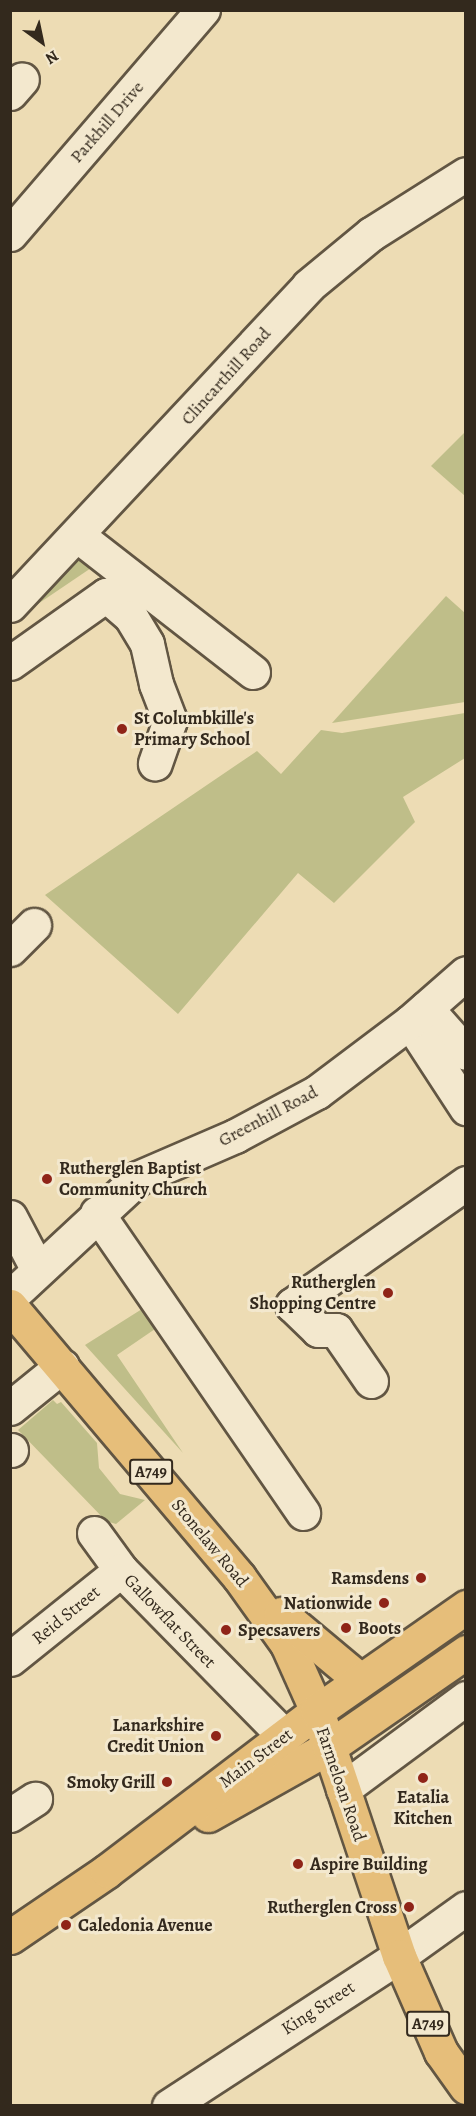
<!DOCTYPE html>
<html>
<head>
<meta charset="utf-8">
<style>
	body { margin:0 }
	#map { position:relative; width:476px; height:2116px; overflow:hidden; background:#eddcb4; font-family:Alegreya,serif }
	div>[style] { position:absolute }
	.green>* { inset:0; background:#bfbe89 }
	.roads { filter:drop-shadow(2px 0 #625643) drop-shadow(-2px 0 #625643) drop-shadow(0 2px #625643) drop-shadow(0 -2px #625643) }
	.minor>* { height:33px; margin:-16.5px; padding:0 16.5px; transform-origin:16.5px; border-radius:16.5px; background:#f3e8ce }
	.major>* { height:33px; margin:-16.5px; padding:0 16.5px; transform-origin:16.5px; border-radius:16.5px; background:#e6be7a }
	.dots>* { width:16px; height:16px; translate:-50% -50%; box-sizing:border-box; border:3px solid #f3e8ce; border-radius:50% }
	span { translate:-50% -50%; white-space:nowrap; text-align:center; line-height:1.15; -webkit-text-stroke:6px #f3e8ce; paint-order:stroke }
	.shield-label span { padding:2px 4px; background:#f3e8ce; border:2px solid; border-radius:4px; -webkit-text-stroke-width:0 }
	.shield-label { font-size:16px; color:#33291d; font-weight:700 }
	.street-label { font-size:18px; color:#33291d }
	.poi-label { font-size:18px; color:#33291d; font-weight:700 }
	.left { translate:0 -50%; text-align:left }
	.right { translate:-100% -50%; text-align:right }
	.frame { position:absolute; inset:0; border:12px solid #33291d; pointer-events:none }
	.north { position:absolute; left:12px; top:12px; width:60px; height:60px; -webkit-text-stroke:4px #f3e8ce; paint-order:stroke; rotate:147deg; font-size:16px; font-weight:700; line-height:24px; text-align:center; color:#33291d }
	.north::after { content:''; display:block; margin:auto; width:21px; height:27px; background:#33291d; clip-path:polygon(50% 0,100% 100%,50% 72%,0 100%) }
</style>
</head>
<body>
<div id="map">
	<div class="green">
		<i style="clip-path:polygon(465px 432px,465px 496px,431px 466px)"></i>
		<i style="clip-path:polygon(80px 556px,94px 566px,29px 610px,41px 596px)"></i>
		<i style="clip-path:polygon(446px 596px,465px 613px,465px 702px,332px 723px)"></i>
		<i style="clip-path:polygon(465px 713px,465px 758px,403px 797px,415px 822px,334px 903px,298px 873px,178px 1014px,45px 895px,257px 751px,281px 774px,321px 730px,342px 733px)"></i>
		<i style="clip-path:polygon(142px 1309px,155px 1329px,117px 1355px,183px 1453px,85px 1345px)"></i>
		<i style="clip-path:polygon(53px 1400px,57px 1404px,61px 1402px,97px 1443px,99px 1468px,120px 1494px,145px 1500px,116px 1524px,106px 1521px,18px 1430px)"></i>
	</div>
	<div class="roads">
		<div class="minor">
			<i style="left:10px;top:93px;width:18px;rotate:-49deg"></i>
			<i style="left:10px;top:234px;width:296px;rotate:-49.3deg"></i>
			<i style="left:77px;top:535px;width:223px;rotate:37.9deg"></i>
			<i style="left:10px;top:605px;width:437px;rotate:-46.9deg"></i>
			<i style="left:308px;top:286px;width:82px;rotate:-39.5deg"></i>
			<i style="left:371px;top:234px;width:112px;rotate:-32.3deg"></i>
			<i style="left:10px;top:663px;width:118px;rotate:-35.3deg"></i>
			<i style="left:106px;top:595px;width:33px;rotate:41deg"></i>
			<i style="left:131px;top:617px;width:31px;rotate:59deg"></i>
			<i style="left:147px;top:644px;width:41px;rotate:77.3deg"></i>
			<i style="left:156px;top:684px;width:39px;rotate:69deg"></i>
			<i style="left:170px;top:720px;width:46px;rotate:109.2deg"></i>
			<i style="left:10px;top:949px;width:34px;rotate:-45deg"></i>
			<i style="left:426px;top:1008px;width:60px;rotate:48.4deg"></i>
			<i style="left:410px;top:1022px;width:103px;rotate:56.9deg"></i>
			<i style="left:97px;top:1213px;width:364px;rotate:55.5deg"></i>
			<i style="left:10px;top:1217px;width:60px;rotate:62.2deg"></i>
			<i style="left:10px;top:1297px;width:175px;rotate:-42.9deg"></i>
			<i style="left:138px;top:1178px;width:106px;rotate:-23.4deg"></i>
			<i style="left:235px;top:1136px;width:93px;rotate:-28.2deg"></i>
			<i style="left:317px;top:1092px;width:116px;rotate:-37deg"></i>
			<i style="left:410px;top:1022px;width:74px;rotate:-41.2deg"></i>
			<i style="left:371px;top:1381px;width:62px;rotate:-124.5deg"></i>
			<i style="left:336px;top:1330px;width:18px;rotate:180deg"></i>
			<i style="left:318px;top:1330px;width:36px;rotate:-136deg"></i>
			<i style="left:292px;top:1305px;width:213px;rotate:-35deg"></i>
			<i style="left:10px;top:1408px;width:67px;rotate:-38.9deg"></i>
			<i style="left:10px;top:1450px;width:1px"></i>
			<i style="left:94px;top:1533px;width:46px;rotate:53.9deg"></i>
			<i style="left:121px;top:1570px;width:233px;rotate:45.5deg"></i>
			<i style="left:10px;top:1659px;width:142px;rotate:-38.7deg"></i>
			<i style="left:343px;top:1789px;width:153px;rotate:-36.5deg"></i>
			<i style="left:10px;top:1815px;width:30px;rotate:-33deg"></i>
			<i style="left:169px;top:2106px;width:275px;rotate:-33.1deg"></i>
			<i style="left:399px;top:1956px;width:82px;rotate:-35.6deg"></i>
		</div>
		<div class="major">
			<i style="left:10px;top:1306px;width:355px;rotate:49.8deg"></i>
			<i style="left:239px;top:1577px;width:82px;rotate:54.4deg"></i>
			<i style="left:287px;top:1644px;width:73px;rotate:65.9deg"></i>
			<i style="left:317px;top:1711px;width:258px;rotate:71.5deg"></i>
			<i style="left:399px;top:1956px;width:105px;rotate:66.4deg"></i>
			<i style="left:441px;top:2052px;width:43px;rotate:54.5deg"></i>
			<i style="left:281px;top:1614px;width:103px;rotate:39.9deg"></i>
			<i style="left:208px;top:1815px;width:139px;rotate:-29.3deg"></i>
			<i style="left:329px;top:1747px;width:167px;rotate:-34.7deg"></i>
			<i style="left:10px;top:1937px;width:117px;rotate:-34.2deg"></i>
			<i style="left:107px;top:1871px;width:264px;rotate:-37.3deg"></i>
			<i style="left:317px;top:1711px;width:182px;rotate:-34.9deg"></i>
		</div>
	</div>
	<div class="dots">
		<i style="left:122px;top:729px;background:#8f2418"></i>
		<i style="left:47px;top:1179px;background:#8f2418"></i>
		<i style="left:388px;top:1293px;background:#8f2418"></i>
		<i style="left:421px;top:1578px;background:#8f2418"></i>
		<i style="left:384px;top:1603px;background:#8f2418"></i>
		<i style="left:346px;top:1628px;background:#8f2418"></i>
		<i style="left:226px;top:1630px;background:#8f2418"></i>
		<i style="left:216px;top:1736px;background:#8f2418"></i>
		<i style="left:423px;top:1778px;background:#8f2418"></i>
		<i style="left:167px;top:1782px;background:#8f2418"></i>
		<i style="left:298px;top:1864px;background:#8f2418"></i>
		<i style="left:409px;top:1907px;background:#8f2418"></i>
		<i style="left:66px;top:1925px;background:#8f2418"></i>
	</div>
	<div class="shield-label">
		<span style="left:151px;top:1472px">A749</span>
		<span style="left:428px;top:2024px">A749</span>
	</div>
	<div class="street-label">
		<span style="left:107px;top:122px;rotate:-49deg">Parkhill Drive</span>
		<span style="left:226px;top:376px;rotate:-48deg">Clincarthill Road</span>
		<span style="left:268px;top:1116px;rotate:-28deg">Greenhill Road</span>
		<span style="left:210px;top:1543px;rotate:50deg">Stonelaw Road</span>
		<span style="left:66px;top:1615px;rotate:-39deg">Reid Street</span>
		<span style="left:170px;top:1621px;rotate:46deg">Gallowflat Street</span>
		<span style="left:256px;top:1758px;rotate:-37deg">Main Street</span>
		<span style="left:341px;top:1784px;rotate:71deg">Farmeloan Road</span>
		<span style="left:318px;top:2008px;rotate:-33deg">King Street</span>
	</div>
	<div class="poi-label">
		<span class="left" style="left:134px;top:729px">St Columbkille's<br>Primary School</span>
		<span class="left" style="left:59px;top:1179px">Rutherglen Baptist<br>Community Church</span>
		<span class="right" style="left:376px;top:1293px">Rutherglen<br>Shopping Centre</span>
		<span class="right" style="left:409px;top:1578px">Ramsdens</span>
		<span class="right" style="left:372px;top:1603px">Nationwide</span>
		<span class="left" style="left:358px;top:1628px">Boots</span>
		<span class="left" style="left:238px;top:1630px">Specsavers</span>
		<span class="right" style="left:204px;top:1736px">Lanarkshire<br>Credit Union</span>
		<span class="right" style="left:155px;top:1782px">Smoky Grill</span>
		<span style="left:423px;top:1808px">Eatalia<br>Kitchen</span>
		<span class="left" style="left:310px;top:1864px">Aspire Building</span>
		<span class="right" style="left:397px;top:1907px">Rutherglen Cross</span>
		<span class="left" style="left:78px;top:1925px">Caledonia Avenue</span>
	</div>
	<div class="frame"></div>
	<div class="north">N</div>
</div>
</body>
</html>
